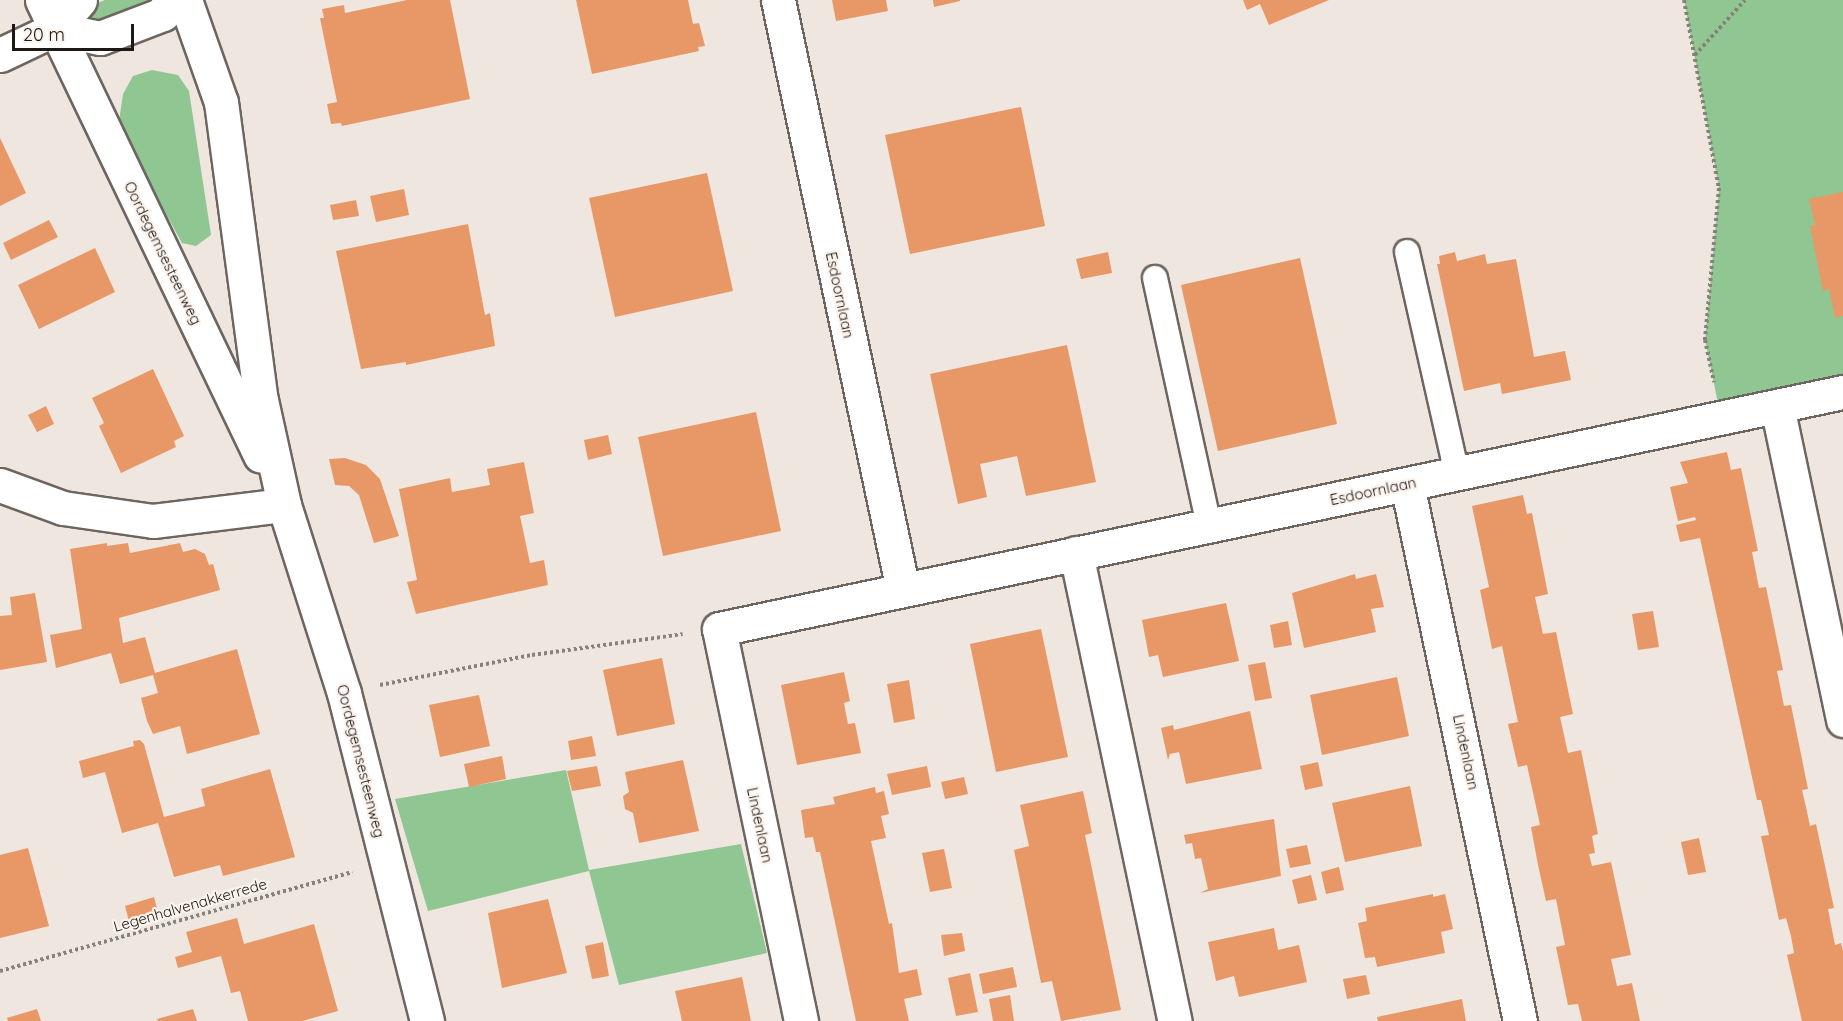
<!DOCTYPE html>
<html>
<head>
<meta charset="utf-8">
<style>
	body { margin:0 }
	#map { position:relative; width:1843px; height:1021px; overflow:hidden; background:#efe6df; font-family:Quicksand,sans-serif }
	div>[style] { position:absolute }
	.green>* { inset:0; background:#8fc692 }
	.building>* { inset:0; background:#e89867 }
	.path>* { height:4px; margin-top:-2px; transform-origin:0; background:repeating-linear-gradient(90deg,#87817c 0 3px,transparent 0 6px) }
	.roads { filter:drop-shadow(2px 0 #6d6560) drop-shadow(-2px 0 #6d6560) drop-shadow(0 2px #6d6560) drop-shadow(0 -2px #6d6560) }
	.service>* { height:24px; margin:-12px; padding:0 12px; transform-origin:12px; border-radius:12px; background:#fff }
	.minor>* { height:33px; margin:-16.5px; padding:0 16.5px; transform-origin:16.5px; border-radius:16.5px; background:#fff }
	.tertiary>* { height:33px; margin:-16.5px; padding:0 16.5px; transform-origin:16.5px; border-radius:16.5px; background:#fff }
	span { translate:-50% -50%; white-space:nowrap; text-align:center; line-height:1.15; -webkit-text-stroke:4.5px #fcf3ed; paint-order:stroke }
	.street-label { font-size:15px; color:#1b1816 }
	.scale { position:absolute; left:12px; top:24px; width:122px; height:27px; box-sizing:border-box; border:3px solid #1b1816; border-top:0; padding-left:8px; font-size:18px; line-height:21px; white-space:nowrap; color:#1b1816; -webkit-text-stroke:4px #fcf3ed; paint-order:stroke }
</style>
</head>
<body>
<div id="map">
	<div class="green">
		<i style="clip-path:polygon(105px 0,147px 0,147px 7px,93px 25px,89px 17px,92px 5px)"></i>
		<i style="clip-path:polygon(1684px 0,1843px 0,1843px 392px,1721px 418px,1705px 340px,1719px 188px)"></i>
		<i style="clip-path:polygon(152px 70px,178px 75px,189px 91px,211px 235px,196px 246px,182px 243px,121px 133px,119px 121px,123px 94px,133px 76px)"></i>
		<i style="clip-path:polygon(566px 770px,589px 870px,741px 844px,767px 953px,619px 985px,589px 871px,428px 911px,395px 799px)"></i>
	</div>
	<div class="building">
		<i style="clip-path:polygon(407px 0,450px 0,470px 99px,342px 126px,341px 123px,331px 124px,327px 104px,337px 102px,320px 18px,324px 18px,322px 9px,344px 5px,345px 13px)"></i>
		<i style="clip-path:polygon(576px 0,688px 0,693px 24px,699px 23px,705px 46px,698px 47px,699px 51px,592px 74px)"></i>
		<i style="clip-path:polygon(832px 0,886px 0,888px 11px,836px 21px)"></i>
		<i style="clip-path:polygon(933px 0,960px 0,960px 1px,934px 7px)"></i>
		<i style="clip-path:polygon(1243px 0,1329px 0,1269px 25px,1260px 4px,1247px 10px)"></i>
		<i style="clip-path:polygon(1021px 107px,1045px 226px,910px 254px,885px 135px)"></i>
		<i style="clip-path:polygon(0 138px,26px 193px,0 206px)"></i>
		<i style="clip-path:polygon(707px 173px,733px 291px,615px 317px,589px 198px)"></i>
		<i style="clip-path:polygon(404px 189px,409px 215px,376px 222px,370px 196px)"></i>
		<i style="clip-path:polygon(1843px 192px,1843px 316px,1835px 318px,1829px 289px,1823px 291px,1810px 226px,1815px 225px,1809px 199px)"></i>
		<i style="clip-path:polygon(356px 200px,359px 216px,333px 220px,330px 205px)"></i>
		<i style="clip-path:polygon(49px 220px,58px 237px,11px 260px,3px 243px)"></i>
		<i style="clip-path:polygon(468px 224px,485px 315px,490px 313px,495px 346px,406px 365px,406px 362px,361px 369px,336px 251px)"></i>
		<i style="clip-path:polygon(95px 248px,115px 292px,39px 329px,18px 285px)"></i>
		<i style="clip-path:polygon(1108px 252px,1112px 273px,1081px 279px,1076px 259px)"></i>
		<i style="clip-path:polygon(1455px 252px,1457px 261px,1485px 254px,1487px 264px,1516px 259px,1534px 357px,1565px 351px,1571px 380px,1502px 394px,1500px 383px,1464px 391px,1437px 264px,1440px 264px,1439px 256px)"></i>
		<i style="clip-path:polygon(1300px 258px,1337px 424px,1218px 451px,1181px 285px)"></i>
		<i style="clip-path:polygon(1067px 345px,1096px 482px,1026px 496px,1017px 456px,980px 464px,987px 497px,958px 504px,930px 374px)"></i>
		<i style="clip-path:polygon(153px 369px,184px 436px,174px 441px,176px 447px,121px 473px,99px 426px,104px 423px,92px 398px)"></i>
		<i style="clip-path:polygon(46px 406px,54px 424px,37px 432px,28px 415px)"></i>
		<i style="clip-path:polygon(756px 412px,781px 531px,663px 556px,638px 437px)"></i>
		<i style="clip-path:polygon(608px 435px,612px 454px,588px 460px,584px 440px)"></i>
		<i style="clip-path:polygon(1727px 452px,1731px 470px,1741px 468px,1758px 551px,1752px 552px,1759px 588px,1766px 587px,1783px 670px,1777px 671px,1784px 706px,1791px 705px,1808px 789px,1802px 790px,1806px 807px,1810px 826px,1816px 824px,1834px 908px,1828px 909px,1835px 945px,1841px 943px,1843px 951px,1843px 1021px,1802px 1021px,1787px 955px,1794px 953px,1791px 936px,1786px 918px,1779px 920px,1761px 836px,1769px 835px,1761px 800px,1757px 800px,1700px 538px,1680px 542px,1676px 525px,1696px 520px,1695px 517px,1678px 521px,1670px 487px,1688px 483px,1680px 462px)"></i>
		<i style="clip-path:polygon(345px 458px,366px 465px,380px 479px,399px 536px,374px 543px,359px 495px,349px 486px,335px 485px,329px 459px)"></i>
		<i style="clip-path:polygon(524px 462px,534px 513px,520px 516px,530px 563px,544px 560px,548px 585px,416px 614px,407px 582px,417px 580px,399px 489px,450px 478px,452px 492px,490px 485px,487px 469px)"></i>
		<i style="clip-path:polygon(1523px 495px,1527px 514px,1532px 513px,1548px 594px,1535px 597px,1543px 634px,1556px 632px,1573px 714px,1560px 717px,1568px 753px,1581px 750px,1598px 834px,1592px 836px,1595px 853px,1589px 854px,1592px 866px,1611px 862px,1631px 955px,1611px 959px,1617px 986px,1632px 983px,1640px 1021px,1582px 1021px,1578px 1004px,1568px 1005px,1556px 947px,1565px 945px,1556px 899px,1546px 901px,1538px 865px,1531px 827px,1540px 825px,1527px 765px,1518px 767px,1508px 724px,1518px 722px,1502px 646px,1492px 649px,1480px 590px,1489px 587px,1472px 506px)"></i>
		<i style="clip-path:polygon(107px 543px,107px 546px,128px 543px,130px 553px,180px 543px,183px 552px,195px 549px,205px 554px,209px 565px,213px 564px,220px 590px,119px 618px,123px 643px,145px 637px,155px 673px,237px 649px,260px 734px,187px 754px,180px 726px,153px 734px,147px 721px,141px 698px,158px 693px,153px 675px,120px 684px,111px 653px,56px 668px,50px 635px,82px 629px,70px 549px)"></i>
		<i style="clip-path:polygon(1355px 574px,1356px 579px,1376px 574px,1384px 607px,1371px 609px,1376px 632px,1304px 648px,1292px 593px)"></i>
		<i style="clip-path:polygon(35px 593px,47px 662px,0 670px,0 616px,12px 615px,10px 597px)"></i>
		<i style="clip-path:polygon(1226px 603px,1239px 661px,1163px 677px,1158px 655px,1149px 657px,1142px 620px)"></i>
		<i style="clip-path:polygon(1653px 611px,1659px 647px,1638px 650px,1632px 614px)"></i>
		<i style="clip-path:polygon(1288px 621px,1292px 645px,1274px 648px,1270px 625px)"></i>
		<i style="clip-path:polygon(1041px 629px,1068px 757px,996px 772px,970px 644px)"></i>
		<i style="clip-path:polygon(662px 658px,675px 724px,617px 736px,603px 670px)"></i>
		<i style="clip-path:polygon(1265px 662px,1272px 698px,1255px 701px,1248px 665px)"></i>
		<i style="clip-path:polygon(844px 672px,850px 701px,844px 703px,846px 714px,848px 724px,855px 723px,861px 753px,797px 765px,781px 685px)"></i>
		<i style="clip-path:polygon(1397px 677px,1409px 736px,1322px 755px,1310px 695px)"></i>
		<i style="clip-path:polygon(909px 680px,915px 719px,894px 723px,887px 684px)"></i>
		<i style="clip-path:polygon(479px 695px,490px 746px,440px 757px,429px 705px)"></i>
		<i style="clip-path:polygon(1250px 711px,1262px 769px,1186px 784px,1179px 752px,1170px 754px,1168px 760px,1161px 728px,1173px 725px,1174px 730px)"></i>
		<i style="clip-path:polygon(592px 736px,596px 756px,571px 760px,568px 741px)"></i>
		<i style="clip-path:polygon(140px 740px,144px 744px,164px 817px,205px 806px,201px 789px,270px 769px,295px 857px,223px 876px,220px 865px,174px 877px,158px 823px,122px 833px,105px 772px,83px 778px,79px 761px,134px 746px,133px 741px)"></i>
		<i style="clip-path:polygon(502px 756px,506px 779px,469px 787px,464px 764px)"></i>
		<i style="clip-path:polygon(683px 760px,699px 831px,639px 843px,633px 813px,625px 809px,623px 796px,629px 792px,625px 772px)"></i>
		<i style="clip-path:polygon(1318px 762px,1323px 786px,1305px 790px,1300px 766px)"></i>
		<i style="clip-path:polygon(597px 766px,601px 786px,572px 791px,567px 771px)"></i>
		<i style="clip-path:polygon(927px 766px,931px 787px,892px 795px,887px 774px)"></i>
		<i style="clip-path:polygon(964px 777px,968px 794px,945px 799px,941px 782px)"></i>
		<i style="clip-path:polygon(1410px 786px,1422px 846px,1345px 862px,1332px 803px)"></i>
		<i style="clip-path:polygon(875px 787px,876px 793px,884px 791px,889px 814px,881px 816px,886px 838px,871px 841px,889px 924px,892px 923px,899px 973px,917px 969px,922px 995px,904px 999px,909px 1021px,856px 1021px,820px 852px,816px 852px,813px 837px,805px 838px,801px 810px,835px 804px,833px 797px)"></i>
		<i style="clip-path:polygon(1083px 791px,1092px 833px,1085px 835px,1121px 1010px,1061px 1021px,1052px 981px,1041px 983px,1014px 850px,1029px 846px,1020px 805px)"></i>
		<i style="clip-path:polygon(1274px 819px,1281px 876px,1200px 893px,1208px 889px,1201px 858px,1195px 859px,1192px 843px,1186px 844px,1184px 835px)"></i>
		<i style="clip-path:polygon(1699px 838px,1706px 872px,1688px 875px,1681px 842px)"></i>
		<i style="clip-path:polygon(1307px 845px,1311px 864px,1290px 868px,1286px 849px)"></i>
		<i style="clip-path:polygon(28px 848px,49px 926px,0 938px,0 855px)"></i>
		<i style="clip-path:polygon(944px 849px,952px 888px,930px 892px,922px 853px)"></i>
		<i style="clip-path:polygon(1339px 867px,1344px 890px,1326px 894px,1321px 872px)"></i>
		<i style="clip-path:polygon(1311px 875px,1317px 900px,1298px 904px,1292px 880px)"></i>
		<i style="clip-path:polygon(1433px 894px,1433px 897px,1445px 894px,1453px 929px,1441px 932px,1445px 953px,1377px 967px,1375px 957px,1365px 958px,1358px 923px,1367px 921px,1365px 908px)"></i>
		<i style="clip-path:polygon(154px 897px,159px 916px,130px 925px,125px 906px)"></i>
		<i style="clip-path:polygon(548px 899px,567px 973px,502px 988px,488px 913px)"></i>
		<i style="clip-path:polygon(237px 918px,244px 944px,314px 924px,338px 1011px,302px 1021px,248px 1021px,240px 991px,231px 993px,221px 956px,178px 968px,175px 957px,192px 952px,186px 932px)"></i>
		<i style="clip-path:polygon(1274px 928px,1278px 950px,1299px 945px,1307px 982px,1239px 997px,1234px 976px,1216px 981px,1208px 942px)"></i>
		<i style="clip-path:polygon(962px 933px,965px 951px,944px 956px,941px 935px)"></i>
		<i style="clip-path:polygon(603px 942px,609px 976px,592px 979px,585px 946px)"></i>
		<i style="clip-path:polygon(1013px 967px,1017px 987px,983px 994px,979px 974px)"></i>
		<i style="clip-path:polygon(970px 973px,978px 1012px,956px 1016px,948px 978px)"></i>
		<i style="clip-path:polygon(1366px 975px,1370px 994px,1347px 999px,1343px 979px)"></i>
		<i style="clip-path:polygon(742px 977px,751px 1021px,682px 1021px,675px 991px)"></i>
		<i style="clip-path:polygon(1010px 995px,1014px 1021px,993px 1021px,989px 999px)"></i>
		<i style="clip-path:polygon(1462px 999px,1466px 1021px,1378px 1021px,1377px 1017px)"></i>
		<i style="clip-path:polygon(37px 1009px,41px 1021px,8px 1021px,7px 1018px)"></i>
		<i style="clip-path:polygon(193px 1009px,197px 1021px,158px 1021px,157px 1019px)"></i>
	</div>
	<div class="path">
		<i style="left:1684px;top:0;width:191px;rotate:79.5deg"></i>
		<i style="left:1719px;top:188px;width:153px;rotate:95.3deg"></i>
		<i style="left:1705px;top:340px;width:43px;rotate:77.9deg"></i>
		<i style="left:1695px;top:55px;width:74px;rotate:-47.7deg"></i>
		<i style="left:380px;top:685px;width:155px;rotate:-11.2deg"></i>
		<i style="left:532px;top:655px;width:152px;rotate:-7.9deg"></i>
		<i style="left:0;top:971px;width:366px;rotate:-15.7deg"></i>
	</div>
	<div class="roads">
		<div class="service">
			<i style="left:1407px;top:252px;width:227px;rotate:77.3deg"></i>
			<i style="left:1155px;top:278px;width:254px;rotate:77.7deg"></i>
		</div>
		<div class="minor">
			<i style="left:778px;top:0;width:603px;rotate:78.04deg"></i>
			<i style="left:55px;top:29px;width:46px;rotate:11.3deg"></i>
			<i style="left:100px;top:38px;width:67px;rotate:-20.9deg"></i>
			<i style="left:163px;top:14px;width:16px;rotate:-63deg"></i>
			<i style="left:0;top:55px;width:61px;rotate:-25.3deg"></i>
			<i style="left:55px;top:29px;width:38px;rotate:-49deg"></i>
			<i style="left:1777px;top:406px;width:321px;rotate:78.1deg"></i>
			<i style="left:1407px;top:484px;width:549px;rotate:78.12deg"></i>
			<i style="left:0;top:485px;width:67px;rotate:20.1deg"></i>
			<i style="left:63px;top:508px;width:91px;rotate:8.2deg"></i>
			<i style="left:153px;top:521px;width:132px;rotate:-7deg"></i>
			<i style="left:1076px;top:553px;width:478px;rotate:78.1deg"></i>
			<i style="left:801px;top:1021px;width:400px;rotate:-101.8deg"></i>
			<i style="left:719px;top:629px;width:1149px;rotate:-11.91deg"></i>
		</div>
		<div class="tertiary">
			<i style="left:42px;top:0;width:505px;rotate:64.4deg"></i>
			<i style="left:185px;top:0;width:108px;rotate:70.6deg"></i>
			<i style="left:221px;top:102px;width:301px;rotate:82.4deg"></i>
			<i style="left:261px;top:400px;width:107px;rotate:77.6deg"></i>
			<i style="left:284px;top:505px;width:197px;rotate:72.3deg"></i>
			<i style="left:344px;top:693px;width:338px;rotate:75.8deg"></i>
		</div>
	</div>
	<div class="street-label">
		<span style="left:163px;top:253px;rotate:64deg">Oordegemsesteenweg</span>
		<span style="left:840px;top:295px;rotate:78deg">Esdoornlaan</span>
		<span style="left:1373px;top:491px;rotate:-12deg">Esdoornlaan</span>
		<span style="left:1466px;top:752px;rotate:78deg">Lindenlaan</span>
		<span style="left:361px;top:761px;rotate:76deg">Oordegemsesteenweg</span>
		<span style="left:760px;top:825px;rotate:78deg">Lindenlaan</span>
		<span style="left:190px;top:905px;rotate:-16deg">Legenhalvenakkerrede</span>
	</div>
	<div class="scale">20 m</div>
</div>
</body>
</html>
